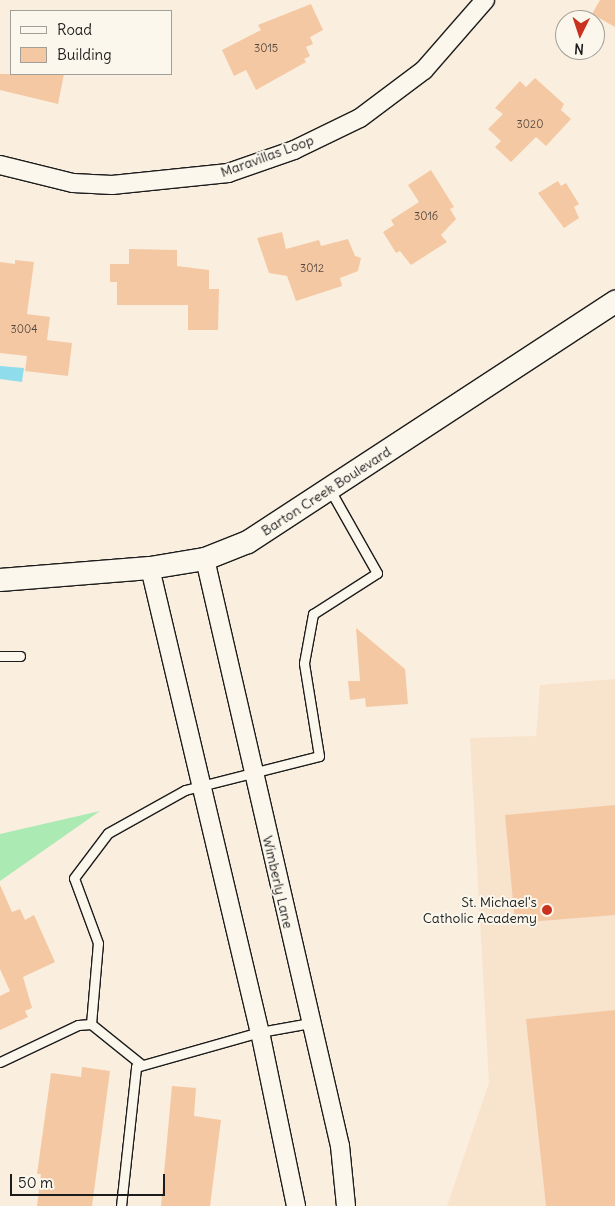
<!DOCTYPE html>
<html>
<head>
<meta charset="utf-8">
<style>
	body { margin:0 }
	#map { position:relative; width:615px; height:1206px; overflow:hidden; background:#faeede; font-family:Delius,sans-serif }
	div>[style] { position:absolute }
	.built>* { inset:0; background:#f8e3cd }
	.green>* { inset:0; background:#abeab2 }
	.water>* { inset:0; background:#8fddec }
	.building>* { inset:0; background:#f5c8a4 }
	.roads { filter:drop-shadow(1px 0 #1c1c1c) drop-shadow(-1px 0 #1c1c1c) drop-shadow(0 1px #1c1c1c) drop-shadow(0 -1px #1c1c1c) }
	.service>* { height:9px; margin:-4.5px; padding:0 4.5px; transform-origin:4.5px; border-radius:4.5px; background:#fbf7ec }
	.minor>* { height:18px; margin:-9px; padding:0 9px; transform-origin:9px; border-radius:9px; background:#fbf7ec }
	.tertiary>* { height:22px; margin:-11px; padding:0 11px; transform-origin:11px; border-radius:11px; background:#fbf7ec }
	.dots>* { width:14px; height:14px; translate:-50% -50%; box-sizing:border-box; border:2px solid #fbf7ec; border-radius:50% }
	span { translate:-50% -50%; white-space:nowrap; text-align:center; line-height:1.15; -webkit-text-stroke:4px #fbf7ec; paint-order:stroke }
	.number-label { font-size:11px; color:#52473e }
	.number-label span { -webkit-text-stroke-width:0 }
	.street-label { font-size:14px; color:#1c1c1c }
	.poi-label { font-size:14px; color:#1c1c1c }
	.right { translate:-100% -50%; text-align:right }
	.legend { position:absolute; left:10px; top:10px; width:162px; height:65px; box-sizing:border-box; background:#fbf7ec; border:1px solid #a29f99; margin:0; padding:6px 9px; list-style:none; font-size:15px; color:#1c1c1c }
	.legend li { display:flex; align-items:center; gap:10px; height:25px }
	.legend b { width:25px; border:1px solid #a29f99 }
	.north { position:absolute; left:555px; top:10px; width:50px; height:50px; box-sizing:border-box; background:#fbf7ec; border:1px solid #a29f99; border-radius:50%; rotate:184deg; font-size:14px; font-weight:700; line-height:20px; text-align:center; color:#1c1c1c }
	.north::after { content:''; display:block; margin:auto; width:18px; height:22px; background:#c8321e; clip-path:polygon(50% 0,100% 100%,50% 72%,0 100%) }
	.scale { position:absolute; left:10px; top:1174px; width:155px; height:22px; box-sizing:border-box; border:2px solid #1c1c1c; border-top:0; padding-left:6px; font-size:15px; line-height:18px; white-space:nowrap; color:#1c1c1c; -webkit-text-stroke:4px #fbf7ec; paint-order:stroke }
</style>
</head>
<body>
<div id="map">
	<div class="built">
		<i style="clip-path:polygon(615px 679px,615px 1206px,447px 1206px,489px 1083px,470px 738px,536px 736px,540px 685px)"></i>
	</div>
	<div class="green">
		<i style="clip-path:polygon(100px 811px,0 881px,0 834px)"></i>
	</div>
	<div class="water">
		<i style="clip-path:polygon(0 366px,24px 368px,22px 382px,0 379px)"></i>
	</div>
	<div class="building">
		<i style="clip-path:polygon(600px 0,615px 0,615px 27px,592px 14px)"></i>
		<i style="clip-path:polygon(311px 4px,323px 30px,310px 37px,313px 44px,306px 47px,310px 56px,304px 59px,306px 62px,256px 90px,246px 70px,234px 76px,222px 50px,261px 30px,258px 25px)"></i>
		<i style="clip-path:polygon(0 74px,64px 74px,58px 104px,0 90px)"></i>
		<i style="clip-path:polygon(535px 78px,564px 104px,561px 110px,571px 119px,546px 146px,536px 137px,511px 162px,495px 147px,501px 141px,488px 129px,503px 114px,495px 108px,520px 81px,526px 87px)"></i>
		<i style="clip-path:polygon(431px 170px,454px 207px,450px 209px,456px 219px,441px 235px,447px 242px,411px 265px,400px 251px,396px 253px,383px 232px,394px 225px,391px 220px,419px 202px,408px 185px)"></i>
		<i style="clip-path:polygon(558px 181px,561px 186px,566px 183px,579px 204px,574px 207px,579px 218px,564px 228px,538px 193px)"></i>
		<i style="clip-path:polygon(282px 232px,286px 249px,319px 240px,321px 246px,348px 239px,355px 256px,361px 258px,358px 271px,340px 278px,342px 286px,296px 301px,287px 276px,269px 273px,257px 238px)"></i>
		<i style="clip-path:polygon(129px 249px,177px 250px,177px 266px,209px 270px,209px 289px,219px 289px,218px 330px,188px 330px,188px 305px,117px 305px,117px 282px,110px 282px,110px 264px,129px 264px)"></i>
		<i style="clip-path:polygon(15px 260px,34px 262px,27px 314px,50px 317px,47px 340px,72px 343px,68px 376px,25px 371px,27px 356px,0 353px,0 262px,15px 264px)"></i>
		<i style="clip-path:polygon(356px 628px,405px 669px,408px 704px,366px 707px,365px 698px,350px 700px,348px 681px,360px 681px)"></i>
		<i style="clip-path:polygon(615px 805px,615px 915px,515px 923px,505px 815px)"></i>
		<i style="clip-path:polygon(0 885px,12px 912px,20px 909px,25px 920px,34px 915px,55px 962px,23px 977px,32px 1008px,25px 1011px,28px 1017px,0 1030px,0 996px,10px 991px,0 969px)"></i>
		<i style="clip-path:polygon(615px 1010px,615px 1206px,546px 1206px,526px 1019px)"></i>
		<i style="clip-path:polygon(82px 1067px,110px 1071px,92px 1206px,37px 1206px,41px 1174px,37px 1174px,51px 1073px,81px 1077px)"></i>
		<i style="clip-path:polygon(172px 1086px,196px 1088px,194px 1116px,221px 1120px,210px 1206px,161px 1206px)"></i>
	</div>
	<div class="roads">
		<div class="service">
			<i style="left:0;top:656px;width:20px"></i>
			<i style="left:91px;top:1024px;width:81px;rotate:-85.1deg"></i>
			<i style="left:98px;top:943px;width:69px;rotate:-110.3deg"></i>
			<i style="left:74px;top:878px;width:56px;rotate:-52.9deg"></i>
			<i style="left:108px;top:833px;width:88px;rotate:-29.2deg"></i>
			<i style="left:185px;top:790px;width:138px;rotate:-14.2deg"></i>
			<i style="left:319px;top:756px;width:94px;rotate:-99.2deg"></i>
			<i style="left:304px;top:663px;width:50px;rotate:-79.6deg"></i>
			<i style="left:313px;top:614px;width:76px;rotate:-32.6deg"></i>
			<i style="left:377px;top:573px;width:95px;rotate:-119.5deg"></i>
			<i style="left:0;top:1062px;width:86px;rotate:-25.4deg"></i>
			<i style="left:78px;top:1025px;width:13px;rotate:-4deg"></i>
			<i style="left:91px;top:1024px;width:65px;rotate:38.8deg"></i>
			<i style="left:121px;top:1206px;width:140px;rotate:-83.8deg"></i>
			<i style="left:136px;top:1067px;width:129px;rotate:-15.8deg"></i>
			<i style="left:260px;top:1032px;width:51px;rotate:-10.2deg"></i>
		</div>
		<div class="minor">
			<i style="left:0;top:165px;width:75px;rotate:13.9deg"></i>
			<i style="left:73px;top:183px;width:39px;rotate:3deg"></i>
			<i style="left:112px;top:185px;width:117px;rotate:-5.9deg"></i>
			<i style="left:228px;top:173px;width:70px;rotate:-19.2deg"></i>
			<i style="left:294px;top:150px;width:73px;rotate:-25.9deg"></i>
			<i style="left:360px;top:118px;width:80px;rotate:-36.9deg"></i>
			<i style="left:424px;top:70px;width:93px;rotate:-48.9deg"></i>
			<i style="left:205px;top:559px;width:602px;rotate:77.05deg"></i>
			<i style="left:340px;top:1146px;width:60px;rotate:84.3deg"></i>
			<i style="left:150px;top:568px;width:477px;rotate:76.7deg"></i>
			<i style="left:260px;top:1032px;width:178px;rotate:78.3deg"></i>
		</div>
		<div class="tertiary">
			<i style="left:0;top:580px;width:150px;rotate:-4.6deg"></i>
			<i style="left:150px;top:568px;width:56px;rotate:-9.3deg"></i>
			<i style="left:205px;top:559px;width:46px;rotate:-21.6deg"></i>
			<i style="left:248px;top:542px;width:439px;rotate:-33.2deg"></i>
		</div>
	</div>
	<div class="dots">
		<i style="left:547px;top:910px;background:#c8321e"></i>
	</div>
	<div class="number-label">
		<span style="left:266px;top:48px">3015</span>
		<span style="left:530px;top:124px">3020</span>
		<span style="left:426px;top:216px">3016</span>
		<span style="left:312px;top:268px">3012</span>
		<span style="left:24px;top:329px">3004</span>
	</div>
	<div class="street-label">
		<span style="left:267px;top:156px;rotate:-20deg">Maravillas Loop</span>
		<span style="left:326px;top:491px;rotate:-33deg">Barton Creek Boulevard</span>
		<span style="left:278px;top:882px;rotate:77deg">Wimberly Lane</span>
	</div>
	<div class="poi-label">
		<span class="right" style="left:537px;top:910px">St. Michael's<br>Catholic Academy</span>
	</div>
	<ul class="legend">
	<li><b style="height:6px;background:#fbf7ec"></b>Road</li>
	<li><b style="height:14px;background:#f5c8a4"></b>Building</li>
	</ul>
	<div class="north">N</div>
	<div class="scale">50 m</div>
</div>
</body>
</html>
